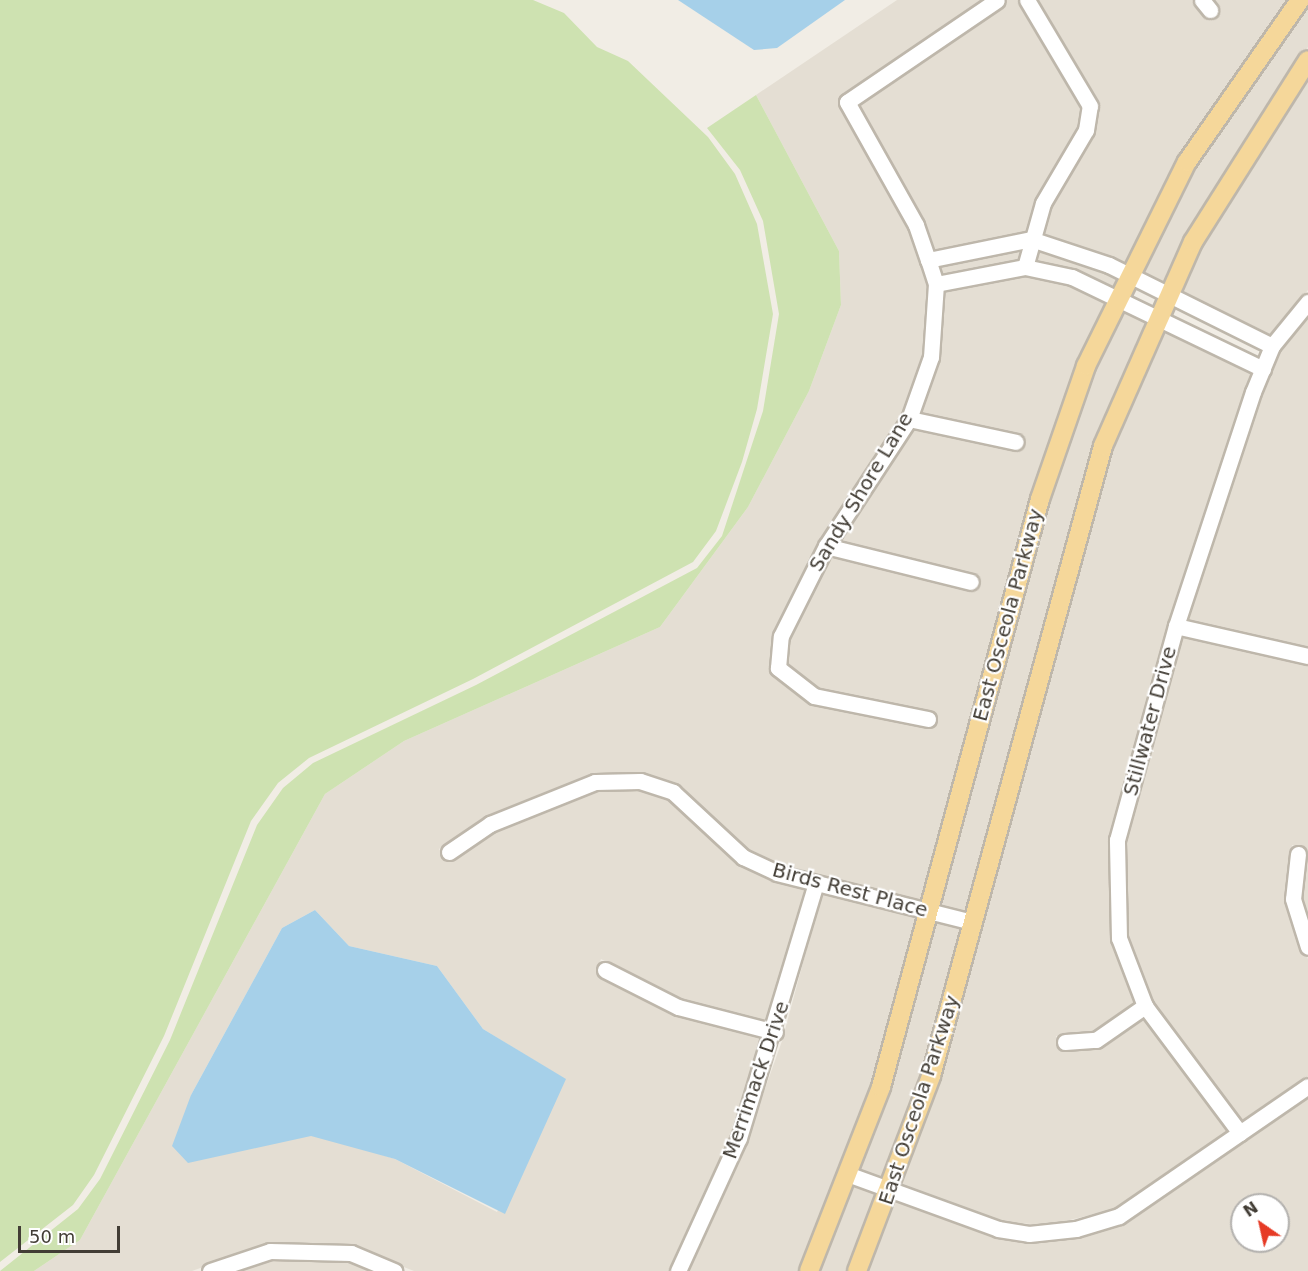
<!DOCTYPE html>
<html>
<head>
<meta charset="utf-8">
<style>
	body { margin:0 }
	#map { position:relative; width:1308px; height:1271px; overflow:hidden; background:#f1ede5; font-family:"DejaVu Sans",sans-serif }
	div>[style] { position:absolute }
	.residential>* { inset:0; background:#e4ded3 }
	.green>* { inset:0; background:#cee2b1 }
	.water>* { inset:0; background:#a6d0e9 }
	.roads { filter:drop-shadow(2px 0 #beb7ab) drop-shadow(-2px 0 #beb7ab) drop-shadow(0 2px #beb7ab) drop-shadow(0 -2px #beb7ab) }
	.minor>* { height:15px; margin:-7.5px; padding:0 7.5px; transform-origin:7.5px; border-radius:7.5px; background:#fff }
	.major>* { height:18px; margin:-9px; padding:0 9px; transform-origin:9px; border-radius:9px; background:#f5d79a }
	span { translate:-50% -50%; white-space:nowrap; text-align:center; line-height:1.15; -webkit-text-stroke:4.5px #fff; paint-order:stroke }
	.street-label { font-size:20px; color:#423d35 }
	.north { position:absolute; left:1230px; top:1193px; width:60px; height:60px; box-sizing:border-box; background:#fff; border:2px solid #b3b1ae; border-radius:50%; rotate:326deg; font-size:16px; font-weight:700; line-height:24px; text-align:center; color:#423d35 }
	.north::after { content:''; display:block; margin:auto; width:21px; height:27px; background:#e63b26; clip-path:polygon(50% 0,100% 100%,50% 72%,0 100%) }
	.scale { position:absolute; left:18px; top:1226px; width:102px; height:27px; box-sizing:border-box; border:3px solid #423d35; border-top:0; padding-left:8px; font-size:18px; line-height:21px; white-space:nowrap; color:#423d35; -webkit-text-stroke:4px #fff; paint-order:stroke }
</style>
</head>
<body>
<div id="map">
	<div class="residential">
		<i style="clip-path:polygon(evenodd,897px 0,1290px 0,1181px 158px,1079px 362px,924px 902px,778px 866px,746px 851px,677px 787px,639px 773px,591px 775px,486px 817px,439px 849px,447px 862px,494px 831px,597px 790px,640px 789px,670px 799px,740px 864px,807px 888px,770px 1024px,680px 1000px,601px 959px,596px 973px,676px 1014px,765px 1038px,732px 1135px,670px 1271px,414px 1271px,350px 1246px,270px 1243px,192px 1271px,34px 1271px,80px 1240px,325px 794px,404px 741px,660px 627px,748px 507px,809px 391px,841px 305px,839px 251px,756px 95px,897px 0,315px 910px,349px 946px,437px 966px,483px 1029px,565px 1079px,497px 1212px,395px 1159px,191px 1095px,282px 928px,315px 910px)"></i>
		<i style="clip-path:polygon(1308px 2px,1308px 47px,1224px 172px,1162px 284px,1138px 272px,1194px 167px)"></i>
		<i style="clip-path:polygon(1308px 74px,1308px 290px,1269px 336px,1176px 291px)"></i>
		<i style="clip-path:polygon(1119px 310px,1145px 322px,1076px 505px,967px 913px,938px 906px,1047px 503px)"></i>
		<i style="clip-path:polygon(1308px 314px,1308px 648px,1301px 650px,1186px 621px,1278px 350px)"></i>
		<i style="clip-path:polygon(1159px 329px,1253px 372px,1170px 617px,1110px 837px,1112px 938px,1136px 1002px,1093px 1032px,1056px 1036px,1059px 1050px,1098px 1047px,1144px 1016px,1229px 1131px,1115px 1209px,1049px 1225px,998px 1222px,901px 1187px,938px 1079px,1108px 455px)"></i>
		<i style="clip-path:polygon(1181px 635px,1308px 664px,1308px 927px,1300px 899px,1306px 848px,1292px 845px,1286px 897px,1308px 959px,1308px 1077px,1241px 1123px,1151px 1003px,1127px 937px,1124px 842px)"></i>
		<i style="clip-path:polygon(822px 892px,920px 916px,874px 1083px,800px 1271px,687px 1271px,746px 1142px,782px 1041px)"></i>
		<i style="clip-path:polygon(935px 920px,963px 928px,924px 1072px,887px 1182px,860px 1171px)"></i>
		<i style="clip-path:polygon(evenodd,1308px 1096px,1308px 1271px,865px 1271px,895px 1201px,998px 1237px,1029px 1242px,1078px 1237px,1122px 1223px,1308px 1096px,1242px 1205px,1278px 1205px,1278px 1241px,1242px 1241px,1242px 1205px)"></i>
		<i style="clip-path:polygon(855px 1185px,881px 1195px,848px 1271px,817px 1271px)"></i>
		<i style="clip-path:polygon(272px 1259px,350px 1261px,375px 1271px,230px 1271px)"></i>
	</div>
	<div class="green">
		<i style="clip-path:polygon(0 0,533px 0,564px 13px,597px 47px,628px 61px,708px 137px,735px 174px,757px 224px,773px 314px,757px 409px,742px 462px,716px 531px,693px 562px,473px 679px,309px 758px,278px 783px,251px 821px,164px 1036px,94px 1175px,73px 1205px,0 1262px)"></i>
		<i style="clip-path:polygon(756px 95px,839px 251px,841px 305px,809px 391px,748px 507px,660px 627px,404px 741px,325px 794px,80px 1240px,34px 1271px,0 1271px,78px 1209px,100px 1179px,170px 1040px,257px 825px,283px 788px,313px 763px,476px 685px,697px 568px,722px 536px,763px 411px,779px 314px,763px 221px,740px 170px,707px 128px)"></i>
	</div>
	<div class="water">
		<i style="clip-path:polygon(678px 0,845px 0,777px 48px,754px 50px)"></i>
		<i style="clip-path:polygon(315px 910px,349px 946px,437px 966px,483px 1029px,566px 1079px,505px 1214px,395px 1159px,311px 1136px,188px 1163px,172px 1146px,191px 1095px,282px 928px)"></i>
	</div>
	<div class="roads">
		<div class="minor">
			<i style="left:1202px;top:0;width:13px;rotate:51deg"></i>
			<i style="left:928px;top:260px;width:105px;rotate:-11.5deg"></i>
			<i style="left:1031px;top:239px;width:82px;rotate:18.4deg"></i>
			<i style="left:1109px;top:265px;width:182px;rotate:26.4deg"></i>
			<i style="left:1025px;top:267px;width:66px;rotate:-74.3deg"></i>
			<i style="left:1043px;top:203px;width:85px;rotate:-59.5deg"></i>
			<i style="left:1086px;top:130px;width:24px;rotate:-81deg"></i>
			<i style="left:1090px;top:106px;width:123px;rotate:-120.7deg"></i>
			<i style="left:936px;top:284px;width:91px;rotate:-10.8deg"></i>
			<i style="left:1025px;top:267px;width:48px;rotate:12deg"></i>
			<i style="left:1072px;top:277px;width:212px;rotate:25.7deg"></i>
			<i style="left:909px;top:419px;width:109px;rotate:12.1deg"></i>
			<i style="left:826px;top:546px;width:149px;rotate:13.9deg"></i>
			<i style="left:1176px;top:626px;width:135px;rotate:12.8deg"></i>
			<i style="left:928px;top:719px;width:116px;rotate:-168.6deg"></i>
			<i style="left:814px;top:696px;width:46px;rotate:-142.1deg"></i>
			<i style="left:778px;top:668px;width:32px;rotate:-85deg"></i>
			<i style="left:781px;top:636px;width:101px;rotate:-63.4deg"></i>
			<i style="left:826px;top:546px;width:152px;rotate:-56.8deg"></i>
			<i style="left:909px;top:419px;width:66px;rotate:-70.5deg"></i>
			<i style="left:931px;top:357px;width:73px;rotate:-86.1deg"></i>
			<i style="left:936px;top:284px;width:25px;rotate:-108deg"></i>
			<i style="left:928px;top:260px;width:37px;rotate:-109deg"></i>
			<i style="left:916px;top:225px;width:141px;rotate:-119.3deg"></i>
			<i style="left:847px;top:102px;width:181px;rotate:-34.2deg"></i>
			<i style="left:449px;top:852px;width:50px;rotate:-34.3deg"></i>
			<i style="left:490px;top:824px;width:113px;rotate:-21.8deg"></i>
			<i style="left:595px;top:782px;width:45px;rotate:-1.3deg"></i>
			<i style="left:640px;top:781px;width:35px;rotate:18deg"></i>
			<i style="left:673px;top:792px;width:96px;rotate:42.9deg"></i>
			<i style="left:743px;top:857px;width:38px;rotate:25deg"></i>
			<i style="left:777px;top:873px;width:201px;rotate:14.1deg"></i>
			<i style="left:1298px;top:854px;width:45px;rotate:96.3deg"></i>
			<i style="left:1293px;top:899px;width:50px;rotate:72.6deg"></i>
			<i style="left:605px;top:970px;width:82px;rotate:26.9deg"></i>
			<i style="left:678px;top:1007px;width:100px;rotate:14.5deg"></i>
			<i style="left:1065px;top:1042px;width:31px;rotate:-4deg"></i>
			<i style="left:1096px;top:1040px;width:60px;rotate:-34.8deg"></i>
			<i style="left:1240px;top:1133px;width:159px;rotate:-126.8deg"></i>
			<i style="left:1145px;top:1006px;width:73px;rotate:-110.9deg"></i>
			<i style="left:1119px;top:938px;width:98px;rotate:-91.2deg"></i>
			<i style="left:1117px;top:840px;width:222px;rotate:-74.6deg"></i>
			<i style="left:1176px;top:626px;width:246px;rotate:-71.8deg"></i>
			<i style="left:1253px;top:392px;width:50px;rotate:-67.6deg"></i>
			<i style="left:1272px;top:346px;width:57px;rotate:-50.7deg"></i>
			<i style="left:850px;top:1175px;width:158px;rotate:20deg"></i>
			<i style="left:998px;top:1229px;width:31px;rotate:9deg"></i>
			<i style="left:1029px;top:1234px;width:47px;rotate:-6.1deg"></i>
			<i style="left:1076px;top:1229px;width:45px;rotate:-16.8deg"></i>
			<i style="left:1119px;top:1216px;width:229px;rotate:-34.5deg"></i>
			<i style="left:210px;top:1271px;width:63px;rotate:-18.4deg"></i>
			<i style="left:270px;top:1251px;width:81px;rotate:1.4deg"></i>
			<i style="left:351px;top:1253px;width:47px;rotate:22.7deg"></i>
			<i style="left:678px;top:1271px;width:146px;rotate:-65.4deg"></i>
			<i style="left:739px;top:1138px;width:266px;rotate:-73.2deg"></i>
		</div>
		<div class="major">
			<i style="left:809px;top:1271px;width:198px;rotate:-68.6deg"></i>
			<i style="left:881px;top:1087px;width:609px;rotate:-74.87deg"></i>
			<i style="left:1040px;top:499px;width:141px;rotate:-70.9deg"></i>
			<i style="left:1086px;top:366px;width:228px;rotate:-63.7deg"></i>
			<i style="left:1187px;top:162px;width:198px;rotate:-55.1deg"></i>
			<i style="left:857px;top:1271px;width:209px;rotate:-69.2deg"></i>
			<i style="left:931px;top:1076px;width:653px;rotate:-74.73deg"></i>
			<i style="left:1103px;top:446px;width:223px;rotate:-66.2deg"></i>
			<i style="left:1193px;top:242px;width:215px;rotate:-57.7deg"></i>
		</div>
	</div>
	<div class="street-label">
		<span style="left:861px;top:492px;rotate:-59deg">Sandy Shore Lane</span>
		<span style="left:1008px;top:615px;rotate:-75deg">East Osceola Parkway</span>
		<span style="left:1150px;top:721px;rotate:-75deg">Stillwater Drive</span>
		<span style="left:850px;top:890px;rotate:15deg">Birds Rest Place</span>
		<span style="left:756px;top:1080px;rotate:-71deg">Merrimack Drive</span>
		<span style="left:919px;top:1100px;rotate:-72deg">East Osceola Parkway</span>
	</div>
	<div class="north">N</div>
	<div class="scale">50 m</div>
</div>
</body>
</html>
